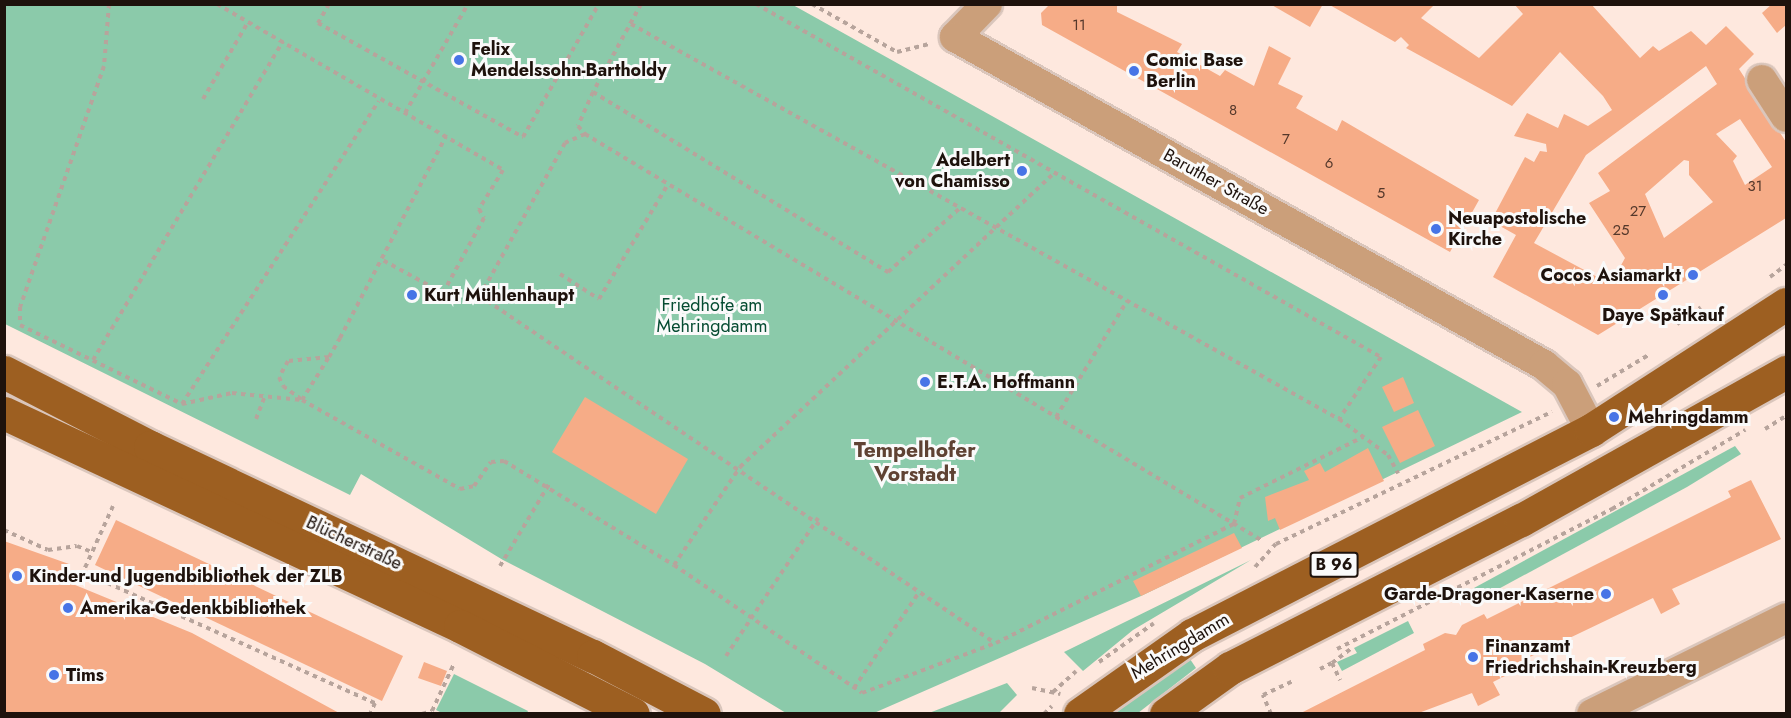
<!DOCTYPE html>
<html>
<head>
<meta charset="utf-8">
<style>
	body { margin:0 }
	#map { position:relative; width:1791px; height:718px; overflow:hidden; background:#fee8de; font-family:Jost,sans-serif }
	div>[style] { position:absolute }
	.green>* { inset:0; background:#8bcaaa }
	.building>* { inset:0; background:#f6ac87 }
	.path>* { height:4px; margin-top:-2px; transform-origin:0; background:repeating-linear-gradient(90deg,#b7a49c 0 4.5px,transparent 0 9px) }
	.roads { filter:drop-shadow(2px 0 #dac6bc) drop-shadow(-2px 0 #dac6bc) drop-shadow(0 2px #dac6bc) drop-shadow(0 -2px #dac6bc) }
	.minor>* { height:30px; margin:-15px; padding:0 15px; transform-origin:15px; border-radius:15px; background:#cb9f7a }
	.major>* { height:33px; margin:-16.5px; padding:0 16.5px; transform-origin:16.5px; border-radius:16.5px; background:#9d5f21 }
	.dots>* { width:16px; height:16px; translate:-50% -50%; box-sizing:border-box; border:3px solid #fafafa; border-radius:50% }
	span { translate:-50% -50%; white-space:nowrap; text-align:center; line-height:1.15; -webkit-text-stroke:6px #fafafa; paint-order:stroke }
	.number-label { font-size:15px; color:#54382b }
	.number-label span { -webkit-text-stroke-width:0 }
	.shield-label span { padding:2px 4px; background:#fafafa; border:2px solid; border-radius:4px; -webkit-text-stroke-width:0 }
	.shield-label { font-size:16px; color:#1e120c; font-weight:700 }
	.poi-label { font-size:18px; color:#1e120c; font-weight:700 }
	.left { translate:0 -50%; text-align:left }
	.right { translate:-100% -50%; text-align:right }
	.street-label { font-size:18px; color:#1e120c }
	.park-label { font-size:18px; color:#064c32 }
	.quarter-label { font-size:21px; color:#5f4233; font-weight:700 }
	.frame { position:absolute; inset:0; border:6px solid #1e120c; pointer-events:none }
</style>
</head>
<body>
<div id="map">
	<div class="green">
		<i style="clip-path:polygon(4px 5px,793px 5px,1522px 412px,1141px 596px,874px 713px,786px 713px,705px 664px,503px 560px,361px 474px,350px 495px,5px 324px)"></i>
		<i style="clip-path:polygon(1735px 446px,1741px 454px,1687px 487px,1480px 599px,1474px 588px)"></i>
		<i style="clip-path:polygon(1251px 560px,1133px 630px,1083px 671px,1064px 652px)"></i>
		<i style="clip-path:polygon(1408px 621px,1414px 633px,1342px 671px,1337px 662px,1357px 653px,1354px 648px)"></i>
		<i style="clip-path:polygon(1190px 659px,1196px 668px,1138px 713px,1115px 713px)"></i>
		<i style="clip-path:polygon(454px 674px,528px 711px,527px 713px,442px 713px,436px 710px)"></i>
		<i style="clip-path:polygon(1007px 683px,1017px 695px,999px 713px,929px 713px)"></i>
	</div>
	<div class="building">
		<i style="clip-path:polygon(1050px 4px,1117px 4px,1117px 12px,1182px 44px,1177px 52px,1220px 76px,1225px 70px,1254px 86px,1269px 46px,1291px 58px,1278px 84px,1303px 96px,1296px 108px,1337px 131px,1342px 120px,1479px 200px,1450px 252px,1042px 25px,1041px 13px)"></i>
		<i style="clip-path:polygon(1270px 4px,1323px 4px,1310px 27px)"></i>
		<i style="clip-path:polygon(evenodd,1328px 4px,1435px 4px,1421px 18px,1479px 58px,1523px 14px,1514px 4px,1591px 4px,1640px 58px,1653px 46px,1659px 51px,1691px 31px,1706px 45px,1726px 26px,1754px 54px,1739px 69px,1786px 142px,1786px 218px,1598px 335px,1493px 277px,1516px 235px,1491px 221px,1525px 157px,1534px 162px,1540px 151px,1547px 152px,1546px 144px,1514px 136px,1527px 113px,1558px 128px,1564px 114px,1588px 126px,1612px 110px,1603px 96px,1560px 52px,1512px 106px,1406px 48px,1409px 45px,1401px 37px,1395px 42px,1328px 4px,1706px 66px,1717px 84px,1598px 173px,1610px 191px,1589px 203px,1625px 258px,1619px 269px,1601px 279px,1534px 243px,1586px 155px,1706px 66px,1328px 4px,1740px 119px,1772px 167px,1745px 185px,1733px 161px,1737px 156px,1716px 134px,1740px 119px,1328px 4px,1684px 160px,1689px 161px,1689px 175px,1713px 202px,1664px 238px,1645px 194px,1684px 160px)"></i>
		<i style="clip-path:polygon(1772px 4px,1786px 4px,1786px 25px,1777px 33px,1762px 13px)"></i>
		<i style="clip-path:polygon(1403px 377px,1414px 403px,1394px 412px,1382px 387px)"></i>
		<i style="clip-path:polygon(585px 397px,688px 459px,656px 514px,552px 452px)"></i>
		<i style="clip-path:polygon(1418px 410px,1435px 446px,1400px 463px,1382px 427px)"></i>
		<i style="clip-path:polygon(1368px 448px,1384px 481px,1280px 530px,1275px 518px,1268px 521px,1265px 497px,1309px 480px,1304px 471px,1320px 463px,1325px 472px)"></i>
		<i style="clip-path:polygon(1751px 480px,1781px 539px,1672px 589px,1680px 604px,1661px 614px,1653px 598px,1509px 667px,1513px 672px,1493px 682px,1500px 695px,1478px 706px,1472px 693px,1416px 714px,1299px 714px,1425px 650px,1423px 644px,1445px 633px,1456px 635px,1462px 625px,1484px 614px,1487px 619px,1731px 497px,1728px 491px)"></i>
		<i style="clip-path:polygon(116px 520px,403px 656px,382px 701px,95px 565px)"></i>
		<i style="clip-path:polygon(1234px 533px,1242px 548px,1141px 596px,1133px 581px)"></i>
		<i style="clip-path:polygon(4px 541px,69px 564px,63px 580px,192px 633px,341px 714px,4px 714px)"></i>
		<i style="clip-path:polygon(424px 662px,447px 671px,441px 686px,418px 678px)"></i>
	</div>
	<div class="path">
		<i style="left:109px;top:4px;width:62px;rotate:94.6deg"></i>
		<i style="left:104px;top:66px;width:255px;rotate:109.2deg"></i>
		<i style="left:20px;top:307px;width:18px;rotate:90deg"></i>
		<i style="left:20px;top:325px;width:180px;rotate:26deg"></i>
		<i style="left:182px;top:404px;width:51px;rotate:-12.4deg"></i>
		<i style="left:232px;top:393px;width:70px;rotate:5.7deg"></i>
		<i style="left:302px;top:400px;width:181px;rotate:29.4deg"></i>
		<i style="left:460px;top:489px;width:14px;rotate:-12deg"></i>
		<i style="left:474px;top:486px;width:29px;rotate:-55deg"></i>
		<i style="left:491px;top:462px;width:13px;rotate:-4deg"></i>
		<i style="left:504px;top:461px;width:199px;rotate:31.5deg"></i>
		<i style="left:674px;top:565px;width:227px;rotate:34.2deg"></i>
		<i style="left:862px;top:693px;width:143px;rotate:-20.5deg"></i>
		<i style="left:996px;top:643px;width:266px;rotate:-26.6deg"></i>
		<i style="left:1234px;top:524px;width:27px;rotate:-77deg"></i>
		<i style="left:1240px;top:498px;width:137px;rotate:-26.4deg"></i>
		<i style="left:217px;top:4px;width:331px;rotate:30.1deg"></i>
		<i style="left:503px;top:170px;width:46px;rotate:121.6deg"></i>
		<i style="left:479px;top:209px;width:10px;rotate:61deg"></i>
		<i style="left:484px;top:218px;width:85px;rotate:118.7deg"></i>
		<i style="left:443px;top:293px;width:71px;rotate:-151.3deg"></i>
		<i style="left:329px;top:4px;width:22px;rotate:120deg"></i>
		<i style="left:318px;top:23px;width:235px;rotate:29.1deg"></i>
		<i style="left:523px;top:137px;width:153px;rotate:-60.3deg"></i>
		<i style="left:641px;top:4px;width:100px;rotate:118.6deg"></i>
		<i style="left:593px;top:92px;width:37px;rotate:114deg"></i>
		<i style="left:578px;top:126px;width:11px;rotate:49deg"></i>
		<i style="left:585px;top:134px;width:22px;rotate:156deg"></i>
		<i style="left:565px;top:143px;width:175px;rotate:119.1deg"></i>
		<i style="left:480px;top:296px;width:621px;rotate:33.97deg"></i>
		<i style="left:756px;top:4px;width:718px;rotate:29.46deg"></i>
		<i style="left:1381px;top:357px;width:75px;rotate:124.1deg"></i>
		<i style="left:812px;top:4px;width:98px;rotate:29.5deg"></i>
		<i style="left:897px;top:52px;width:32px;rotate:-14deg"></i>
		<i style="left:631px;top:24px;width:811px;rotate:29.16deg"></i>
		<i style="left:1339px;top:419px;width:61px;rotate:36.3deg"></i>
		<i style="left:1388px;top:455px;width:21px;rotate:61deg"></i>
		<i style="left:593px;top:92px;width:346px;rotate:31.4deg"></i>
		<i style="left:888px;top:272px;width:96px;rotate:-41.6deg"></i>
		<i style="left:203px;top:99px;width:89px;rotate:-59.7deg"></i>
		<i style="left:405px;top:113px;width:126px;rotate:-60deg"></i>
		<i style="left:585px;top:134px;width:789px;rotate:30.99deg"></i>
		<i style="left:560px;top:274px;width:46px;rotate:32.7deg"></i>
		<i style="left:599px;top:299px;width:134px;rotate:-59deg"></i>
		<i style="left:1770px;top:277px;width:20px;rotate:-37deg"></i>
		<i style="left:1677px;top:324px;width:29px;rotate:-35deg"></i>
		<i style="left:329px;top:357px;width:41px;rotate:174.4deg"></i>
		<i style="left:288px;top:361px;width:18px;rotate:119deg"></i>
		<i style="left:279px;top:377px;width:10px;rotate:66deg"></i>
		<i style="left:283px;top:386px;width:24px;rotate:36deg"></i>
		<i style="left:302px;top:400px;width:51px;rotate:-57.9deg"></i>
		<i style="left:329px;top:357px;width:22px;rotate:-60deg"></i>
		<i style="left:340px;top:338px;width:228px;rotate:-62.3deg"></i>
		<i style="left:93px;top:360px;width:371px;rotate:-59.2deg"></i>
		<i style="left:1597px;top:386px;width:62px;rotate:-31.1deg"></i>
		<i style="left:182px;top:404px;width:361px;rotate:-57deg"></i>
		<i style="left:1056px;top:417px;width:136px;rotate:-58.5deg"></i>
		<i style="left:256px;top:419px;width:25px;rotate:-69deg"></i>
		<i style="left:1765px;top:429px;width:25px;rotate:-32deg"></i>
		<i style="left:113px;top:506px;width:72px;rotate:114.4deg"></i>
		<i style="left:83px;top:572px;width:320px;rotate:24.2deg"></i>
		<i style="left:375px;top:703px;width:12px;rotate:114deg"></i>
		<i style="left:4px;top:530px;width:48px;rotate:24.4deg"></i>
		<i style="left:48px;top:550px;width:29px;rotate:-8deg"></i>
		<i style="left:77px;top:546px;width:16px;rotate:22deg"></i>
		<i style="left:674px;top:565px;width:118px;rotate:-56deg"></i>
		<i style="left:740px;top:467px;width:427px;rotate:-43.1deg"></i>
		<i style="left:500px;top:566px;width:96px;rotate:-59.1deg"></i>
		<i style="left:1255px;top:567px;width:31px;rotate:-48deg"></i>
		<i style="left:1276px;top:544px;width:306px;rotate:-25.6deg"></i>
		<i style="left:1337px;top:649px;width:309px;rotate:-27deg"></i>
		<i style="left:1612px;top:509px;width:155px;rotate:-30.7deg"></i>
		<i style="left:726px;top:656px;width:166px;rotate:-56.3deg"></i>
		<i style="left:1099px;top:662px;width:67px;rotate:-35.3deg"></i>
		<i style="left:1332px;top:663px;width:25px;rotate:-37deg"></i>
		<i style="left:1320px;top:669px;width:13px;rotate:-27deg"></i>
		<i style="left:1332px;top:663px;width:19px;rotate:65deg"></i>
		<i style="left:854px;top:688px;width:117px;rotate:-55.8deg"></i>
		<i style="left:1032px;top:688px;width:29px;rotate:12deg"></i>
		<i style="left:1053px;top:692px;width:31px;rotate:-42deg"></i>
		<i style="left:422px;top:714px;width:10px;rotate:-17deg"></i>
		<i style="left:432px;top:711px;width:50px;rotate:-65deg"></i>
		<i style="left:1044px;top:714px;width:11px;rotate:-45deg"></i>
		<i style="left:1271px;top:714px;width:21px;rotate:-113deg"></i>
		<i style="left:1263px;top:695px;width:35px;rotate:-25deg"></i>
	</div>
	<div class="roads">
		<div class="minor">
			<i style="left:987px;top:4px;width:46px;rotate:134.1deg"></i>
			<i style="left:955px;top:37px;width:674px;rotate:29.11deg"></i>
			<i style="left:1544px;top:365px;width:30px;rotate:40deg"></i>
			<i style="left:1567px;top:384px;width:52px;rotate:62.4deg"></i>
			<i style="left:1762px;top:80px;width:44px;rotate:57deg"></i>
			<i style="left:1592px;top:714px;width:216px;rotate:-26.3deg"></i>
		</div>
		<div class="major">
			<i style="left:4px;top:372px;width:164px;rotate:27.2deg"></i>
			<i style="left:150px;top:447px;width:490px;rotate:25.3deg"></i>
			<i style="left:593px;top:656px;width:125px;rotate:27.6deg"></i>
			<i style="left:4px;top:413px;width:503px;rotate:25.04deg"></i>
			<i style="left:460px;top:626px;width:194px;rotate:27deg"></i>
			<i style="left:1080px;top:714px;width:137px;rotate:-35.2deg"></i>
			<i style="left:1192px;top:635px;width:449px;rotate:-27.2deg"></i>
			<i style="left:1591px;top:430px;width:232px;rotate:-32.9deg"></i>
			<i style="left:1166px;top:714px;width:79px;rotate:-35.7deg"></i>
			<i style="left:1230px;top:668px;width:326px;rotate:-27deg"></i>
			<i style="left:1521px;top:520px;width:304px;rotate:-29.2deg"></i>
		</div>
	</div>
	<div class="dots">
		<i style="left:459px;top:60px;background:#4774e6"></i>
		<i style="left:1134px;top:71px;background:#4774e6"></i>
		<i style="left:1022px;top:171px;background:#4774e6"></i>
		<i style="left:1436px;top:229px;background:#4774e6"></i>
		<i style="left:1693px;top:275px;background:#4774e6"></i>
		<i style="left:412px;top:295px;background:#4774e6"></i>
		<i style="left:1663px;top:295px;background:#4774e6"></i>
		<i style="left:925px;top:382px;background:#4774e6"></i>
		<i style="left:1614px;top:417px;background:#4774e6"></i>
		<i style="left:17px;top:576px;background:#4774e6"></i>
		<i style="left:1606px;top:594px;background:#4774e6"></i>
		<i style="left:68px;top:608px;background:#4774e6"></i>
		<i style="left:1473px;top:657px;background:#4774e6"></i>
		<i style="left:54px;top:675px;background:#4774e6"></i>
	</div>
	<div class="number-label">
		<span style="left:1079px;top:26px">11</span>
		<span style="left:1233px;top:111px">8</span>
		<span style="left:1286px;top:140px">7</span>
		<span style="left:1329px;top:164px">6</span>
		<span style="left:1755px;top:187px">31</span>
		<span style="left:1381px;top:194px">5</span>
		<span style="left:1638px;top:212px">27</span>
		<span style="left:1621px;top:231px">25</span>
	</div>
	<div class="shield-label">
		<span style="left:1334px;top:565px">B 96</span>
	</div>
	<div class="poi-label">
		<span class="left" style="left:471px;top:60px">Felix<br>Mendelssohn-Bartholdy</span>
		<span class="left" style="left:1146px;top:71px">Comic Base<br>Berlin</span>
		<span class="right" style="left:1010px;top:171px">Adelbert<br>von Chamisso</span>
		<span class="left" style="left:1448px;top:229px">Neuapostolische<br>Kirche</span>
		<span class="right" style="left:1681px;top:275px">Cocos Asiamarkt</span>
		<span class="left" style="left:424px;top:295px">Kurt Mühlenhaupt</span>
		<span style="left:1663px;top:315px">Daye Spätkauf</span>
		<span class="left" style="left:937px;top:382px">E.T.A. Hoffmann</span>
		<span class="left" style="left:1628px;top:417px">Mehringdamm</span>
		<span class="left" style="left:29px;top:576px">Kinder-und Jugendbibliothek der ZLB</span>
		<span class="right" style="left:1594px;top:594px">Garde-Dragoner-Kaserne</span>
		<span class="left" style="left:80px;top:608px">Amerika-Gedenkbibliothek</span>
		<span class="left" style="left:1485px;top:657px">Finanzamt<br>Friedrichshain-Kreuzberg</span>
		<span class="left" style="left:66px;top:675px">Tims</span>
	</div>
	<div class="street-label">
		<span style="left:1216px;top:182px;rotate:29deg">Baruther Straße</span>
		<span style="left:354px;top:543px;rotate:25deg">Blücherstraße</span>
		<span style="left:1180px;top:646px;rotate:-31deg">Mehringdamm</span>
	</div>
	<div class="park-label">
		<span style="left:712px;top:316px">Friedhöfe am<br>Mehringdamm</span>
	</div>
	<div class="quarter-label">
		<span style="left:915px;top:462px">Tempelhofer<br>Vorstadt</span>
	</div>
	<div class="frame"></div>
</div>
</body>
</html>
